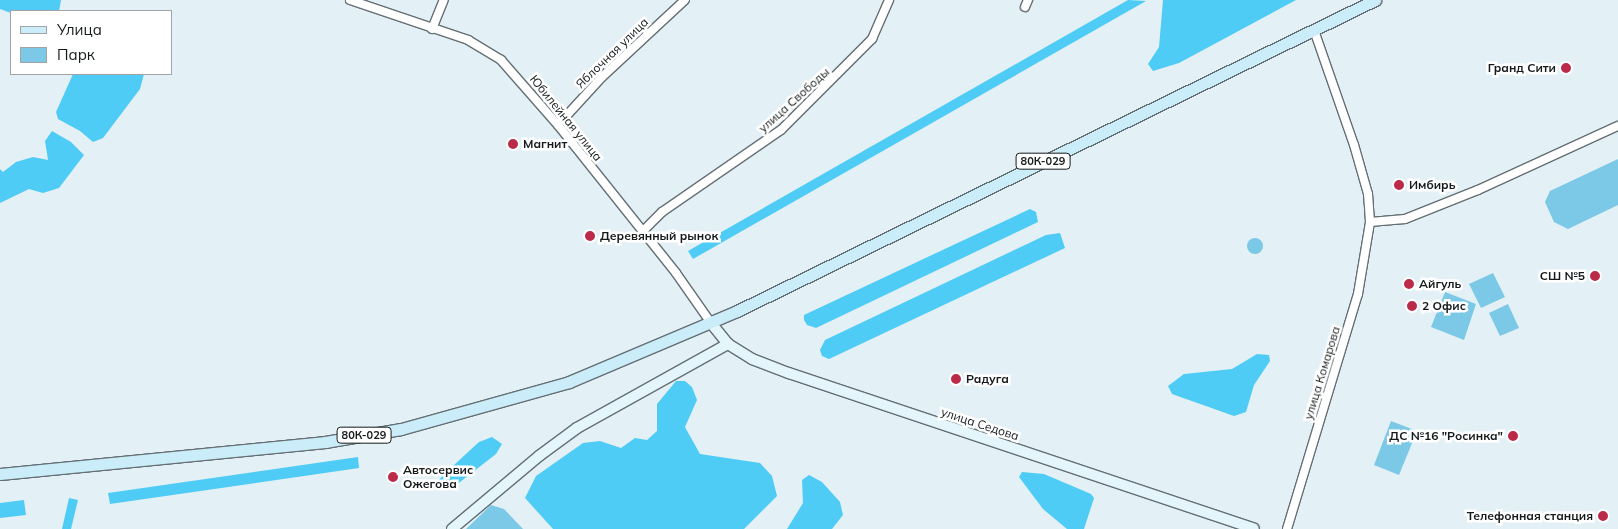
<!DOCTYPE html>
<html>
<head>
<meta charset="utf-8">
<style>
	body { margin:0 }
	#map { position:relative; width:1618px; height:529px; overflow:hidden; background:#e3f0f5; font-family:Mulish,sans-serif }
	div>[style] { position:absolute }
	.green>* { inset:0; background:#7bc9e7 }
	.round { border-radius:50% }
	.forest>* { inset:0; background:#4fccf6 }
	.roads { filter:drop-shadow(1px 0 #646f74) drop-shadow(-1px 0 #646f74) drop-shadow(0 1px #646f74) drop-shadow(0 -1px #646f74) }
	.street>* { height:8px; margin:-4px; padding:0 4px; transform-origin:4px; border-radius:4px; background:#fff }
	.secondary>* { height:10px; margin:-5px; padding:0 5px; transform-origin:5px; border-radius:5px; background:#e5f5fc }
	.primary>* { height:11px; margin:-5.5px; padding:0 5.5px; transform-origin:5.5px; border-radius:5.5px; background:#cbecf9 }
	.dots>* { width:14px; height:14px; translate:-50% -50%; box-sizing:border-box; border:2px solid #fff; border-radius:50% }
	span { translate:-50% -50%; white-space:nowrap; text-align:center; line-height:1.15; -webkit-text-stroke:5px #fff; paint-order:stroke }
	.shield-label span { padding:1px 4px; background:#fff; border:1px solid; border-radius:4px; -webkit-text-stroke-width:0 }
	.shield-label { font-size:11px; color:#151a1b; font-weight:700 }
	.street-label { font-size:12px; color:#151a1b }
	.poi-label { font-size:12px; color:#151a1b; font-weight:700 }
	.right { translate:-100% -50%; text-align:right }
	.left { translate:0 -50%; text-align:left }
	.legend { position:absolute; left:10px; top:10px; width:162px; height:65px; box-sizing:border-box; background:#fff; border:1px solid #a1a3a4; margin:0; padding:6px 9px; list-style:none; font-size:15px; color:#151a1b }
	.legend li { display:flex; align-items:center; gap:10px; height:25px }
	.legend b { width:25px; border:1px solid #a1a3a4 }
</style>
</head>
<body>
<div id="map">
	<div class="green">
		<i style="clip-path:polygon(1618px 159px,1618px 205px,1568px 229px,1554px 222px,1545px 202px,1550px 191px)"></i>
		<i class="round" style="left:1247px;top:238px;width:16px;height:16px"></i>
		<i style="clip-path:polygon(1493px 273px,1505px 297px,1481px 308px,1469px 284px)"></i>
		<i style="clip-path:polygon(1445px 292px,1476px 304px,1464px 340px,1431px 327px)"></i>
		<i style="clip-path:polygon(1508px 304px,1519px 328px,1500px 336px,1489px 313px)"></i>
		<i style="clip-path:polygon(1391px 421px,1417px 431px,1399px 475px,1374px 465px)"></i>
		<i style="clip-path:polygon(491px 505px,504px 509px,523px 529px,466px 529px)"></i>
	</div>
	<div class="forest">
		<i style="clip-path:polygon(0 0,61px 0,59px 11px,11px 13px,0 9px)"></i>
		<i style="clip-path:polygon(1128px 0,1146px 1px,693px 259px,688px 251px)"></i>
		<i style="clip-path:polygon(1163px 0,1296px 0,1179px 63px,1153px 71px,1148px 64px,1159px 47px)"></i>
		<i style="clip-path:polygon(73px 74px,144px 74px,140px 89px,103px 138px,93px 142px,80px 131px,58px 119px,56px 112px)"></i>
		<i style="clip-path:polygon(52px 131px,71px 142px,84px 155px,59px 188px,43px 193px,29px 189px,0 203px,0 169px,3px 172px,16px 162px,33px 157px,48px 160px,45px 141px)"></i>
		<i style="clip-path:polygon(1030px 209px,1036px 212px,1038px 222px,816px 328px,807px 325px,804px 320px,804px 315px)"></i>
		<i style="clip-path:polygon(1060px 233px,1065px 248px,829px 359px,822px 356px,820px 350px,825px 340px,1046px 235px)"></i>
		<i style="clip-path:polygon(1257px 354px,1269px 355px,1270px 361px,1254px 385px,1246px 412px,1234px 416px,1172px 394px,1168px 386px,1184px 374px,1232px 369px)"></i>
		<i style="clip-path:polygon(676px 381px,685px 381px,692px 387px,697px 400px,685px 427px,700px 454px,760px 463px,772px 476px,777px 496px,744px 529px,553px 529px,525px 498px,536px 476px,583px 443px,600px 441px,621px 448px,635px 438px,647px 440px,657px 431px,657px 404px)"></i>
		<i style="clip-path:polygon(492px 437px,502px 444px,496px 454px,451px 489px,441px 488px,438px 482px,442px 476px,479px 442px)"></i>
		<i style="clip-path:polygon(358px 457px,359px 468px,110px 504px,108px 493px)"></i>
		<i style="clip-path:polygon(1022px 472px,1044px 474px,1091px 494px,1094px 498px,1084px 529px,1067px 529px,1043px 509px,1019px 477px)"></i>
		<i style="clip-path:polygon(809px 475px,822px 482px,840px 502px,843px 515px,832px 529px,787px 529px,803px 503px,802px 480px)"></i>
		<i style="clip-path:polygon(69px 498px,78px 500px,71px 529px,62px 529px)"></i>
		<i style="clip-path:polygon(24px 500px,26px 515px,0 518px,0 503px)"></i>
	</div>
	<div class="roads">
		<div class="street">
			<i style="left:350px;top:0;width:125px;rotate:18.7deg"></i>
			<i style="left:468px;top:40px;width:39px;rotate:31deg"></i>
			<i style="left:501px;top:60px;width:86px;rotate:48.8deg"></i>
			<i style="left:558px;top:125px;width:189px;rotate:51.4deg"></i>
			<i style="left:676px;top:273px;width:61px;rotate:55deg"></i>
			<i style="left:1025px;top:7px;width:8px;rotate:-67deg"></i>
			<i style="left:432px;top:29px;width:31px;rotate:-68deg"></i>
			<i style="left:558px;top:125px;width:65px;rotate:-47.5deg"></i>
			<i style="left:602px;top:77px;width:113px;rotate:-42.9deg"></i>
			<i style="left:1370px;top:222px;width:35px;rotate:-5deg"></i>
			<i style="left:1405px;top:219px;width:79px;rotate:-21.7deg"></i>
			<i style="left:1478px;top:190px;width:154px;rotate:-24.6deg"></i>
			<i style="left:643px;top:231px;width:27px;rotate:-45deg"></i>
			<i style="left:662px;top:212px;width:145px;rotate:-34.6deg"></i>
			<i style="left:781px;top:130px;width:129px;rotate:-45deg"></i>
			<i style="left:872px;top:39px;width:43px;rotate:-66.4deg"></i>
			<i style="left:1287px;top:529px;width:245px;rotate:-73.2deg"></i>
			<i style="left:1358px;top:294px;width:73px;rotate:-80.5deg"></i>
			<i style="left:1370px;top:222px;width:28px;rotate:-94deg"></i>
			<i style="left:1368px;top:194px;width:51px;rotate:-105.9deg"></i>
			<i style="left:1354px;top:145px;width:122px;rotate:-109.2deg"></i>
		</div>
		<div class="secondary">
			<i style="left:711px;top:323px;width:27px;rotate:51deg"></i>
			<i style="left:728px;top:344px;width:28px;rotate:32deg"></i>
			<i style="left:752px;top:359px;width:40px;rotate:21deg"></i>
			<i style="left:789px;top:373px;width:490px;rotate:18.5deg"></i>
			<i style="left:452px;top:529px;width:114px;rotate:-40deg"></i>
			<i style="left:539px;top:456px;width:47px;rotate:-36.4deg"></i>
			<i style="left:577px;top:428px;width:173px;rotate:-29.1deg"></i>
		</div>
		<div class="primary">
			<i style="left:0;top:474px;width:327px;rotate:-5.6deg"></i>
			<i style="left:325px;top:442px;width:77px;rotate:-9.7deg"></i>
			<i style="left:401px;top:429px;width:174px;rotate:-15.6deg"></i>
			<i style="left:569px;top:382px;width:182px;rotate:-22.9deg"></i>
			<i style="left:737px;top:311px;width:710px;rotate:-25.99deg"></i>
		</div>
	</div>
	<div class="dots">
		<i style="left:1566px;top:68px;background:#bb2a49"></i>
		<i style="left:513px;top:144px;background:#bb2a49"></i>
		<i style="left:1399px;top:185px;background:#bb2a49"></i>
		<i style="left:590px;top:236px;background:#bb2a49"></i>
		<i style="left:1595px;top:276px;background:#bb2a49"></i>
		<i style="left:1409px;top:284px;background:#bb2a49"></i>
		<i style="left:1412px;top:306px;background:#bb2a49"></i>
		<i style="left:956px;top:379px;background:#bb2a49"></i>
		<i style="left:1513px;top:436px;background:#bb2a49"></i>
		<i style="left:393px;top:477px;background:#bb2a49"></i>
		<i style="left:1603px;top:516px;background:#bb2a49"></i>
	</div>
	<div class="shield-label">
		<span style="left:1043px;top:161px">80К-029</span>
		<span style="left:364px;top:435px">80К-029</span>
	</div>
	<div class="street-label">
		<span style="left:612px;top:53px;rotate:-44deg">Яблочная улица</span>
		<span style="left:794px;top:100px;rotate:-42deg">улица Свободы</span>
		<span style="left:566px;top:118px;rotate:51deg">Юбилейная улица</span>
		<span style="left:1322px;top:373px;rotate:-73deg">улица Комарова</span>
		<span style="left:980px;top:424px;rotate:18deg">улица Седова</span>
	</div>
	<div class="poi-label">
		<span class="right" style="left:1556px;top:68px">Гранд Сити</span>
		<span class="left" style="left:523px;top:144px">Магнит</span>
		<span class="left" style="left:1409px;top:185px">Имбирь</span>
		<span class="left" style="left:600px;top:236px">Деревянный рынок</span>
		<span class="right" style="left:1585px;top:276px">СШ №5</span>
		<span class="left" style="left:1419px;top:284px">Айгуль</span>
		<span class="left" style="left:1422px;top:306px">2 Офис</span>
		<span class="left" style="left:966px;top:379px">Радуга</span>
		<span class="right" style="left:1503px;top:436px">ДС №16 "Росинка"</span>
		<span class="left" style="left:403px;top:477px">Автосервис<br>Ожегова</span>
		<span class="right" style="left:1593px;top:516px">Телефонная станция</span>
	</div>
	<ul class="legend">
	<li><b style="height:6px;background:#cbecf9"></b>Улица</li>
	<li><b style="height:14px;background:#7bc9e7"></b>Парк</li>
	</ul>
</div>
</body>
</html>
